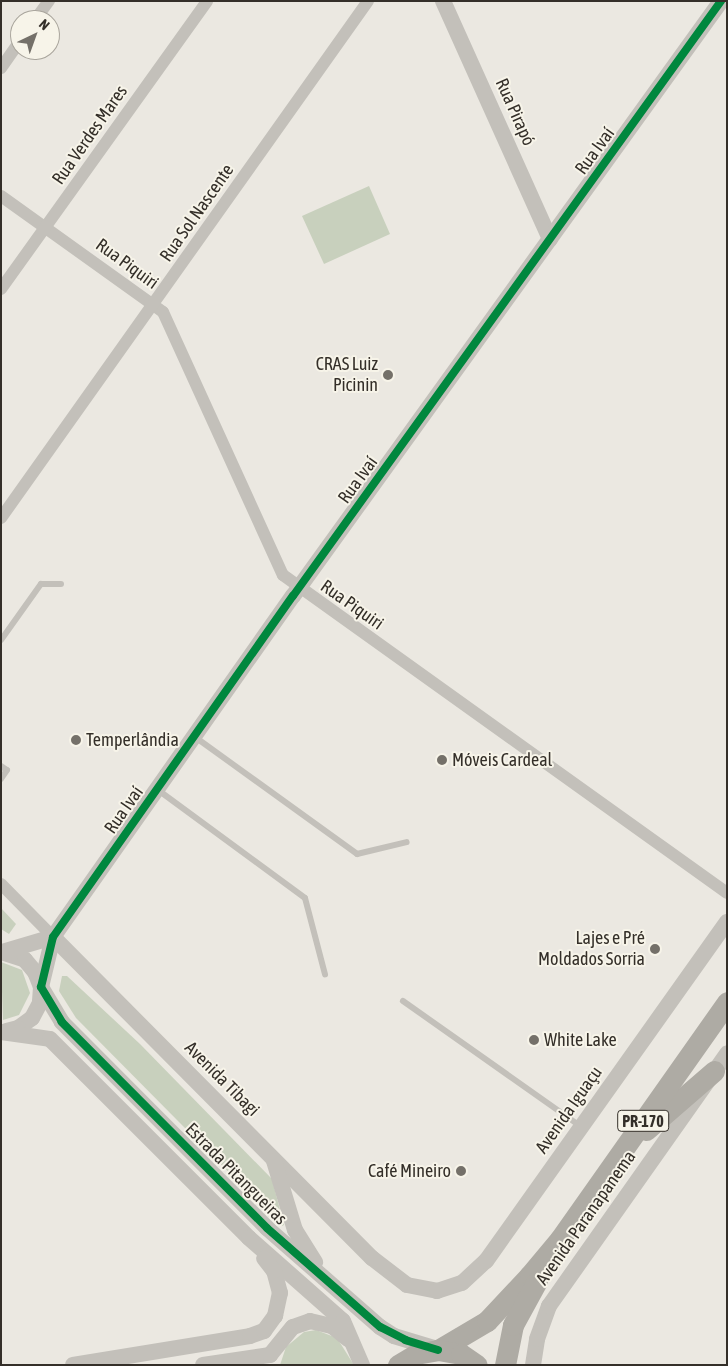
<!DOCTYPE html>
<html>
<head>
<meta charset="utf-8">
<style>
	body { margin:0 }
	#map { position:relative; width:728px; height:1366px; overflow:hidden; background:#ebe8e1; font-family:"Asap Condensed",sans-serif }
	div>[style] { position:absolute }
	.green>* { inset:0; background:#c8d0bd }
	.service>* { height:6px; margin:-3px; padding:0 3px; transform-origin:3px; border-radius:3px; background:#c3c0ba }
	.minor>* { height:12px; margin:-6px; padding:0 6px; transform-origin:6px; border-radius:6px; background:#c3c0ba }
	.tertiary>* { height:16px; margin:-8px; padding:0 8px; transform-origin:8px; border-radius:8px; background:#c3c0ba }
	.trunk>* { height:21px; margin:-10.5px; padding:0 10.5px; transform-origin:10.5px; border-radius:10.5px; background:#aeaba4 }
	.cycleway>* { height:8px; margin:-4px; padding:0 4px; transform-origin:4px; border-radius:4px; background:#00873e }
	.dots>* { width:14px; height:14px; translate:-50% -50%; box-sizing:border-box; border:2px solid #f7f4e9; border-radius:50% }
	span { translate:-50% -50%; white-space:nowrap; text-align:center; line-height:1.15; -webkit-text-stroke:4px #f7f4e9; paint-order:stroke }
	.shield-label span { padding:1px 4px; background:#f7f4e9; border:1px solid; border-radius:4px; -webkit-text-stroke-width:0 }
	.shield-label { font-size:16px; color:#342f29; font-weight:700 }
	.street-label { font-size:18px; color:#342f29 }
	.poi-label { font-size:18px; color:#342f29 }
	.right { translate:-100% -50%; text-align:right }
	.left { translate:0 -50%; text-align:left }
	.frame { position:absolute; inset:0; border:2px solid #342f29; pointer-events:none }
	.north { position:absolute; left:10px; top:10px; width:50px; height:50px; box-sizing:border-box; background:#f7f4e9; border:1px solid #a9a59c; border-radius:50%; rotate:42deg; font-size:14px; font-weight:700; line-height:20px; text-align:center; color:#342f29 }
	.north::after { content:''; display:block; margin:auto; width:18px; height:22px; background:#747069; clip-path:polygon(50% 0,100% 100%,50% 72%,0 100%) }
</style>
</head>
<body>
<div id="map">
	<div class="green">
		<i style="clip-path:polygon(369px 186px,390px 234px,324px 264px,302px 216px)"></i>
		<i style="clip-path:polygon(1px 908px,16px 924px,9px 934px,1px 929px)"></i>
		<i style="clip-path:polygon(1px 962px,22px 970px,30px 993px,19px 1015px,3px 1020px)"></i>
		<i style="clip-path:polygon(62px 976px,67px 976px,140px 1044px,272px 1179px,284px 1225px,282px 1226px,76px 1018px,59px 991px)"></i>
		<i style="clip-path:polygon(316px 1330px,337px 1338px,354px 1365px,280px 1365px,286px 1347px,304px 1332px)"></i>
	</div>
	<div class="service">
		<i style="left:1px;top:640px;width:69px;rotate:-54.5deg"></i>
		<i style="left:41px;top:584px;width:20px"></i>
		<i style="left:195px;top:737px;width:200px;rotate:35.8deg"></i>
		<i style="left:357px;top:854px;width:51px;rotate:-13.5deg"></i>
		<i style="left:1px;top:766px;width:7px;rotate:34deg"></i>
		<i style="left:7px;top:770px;width:11px;rotate:124deg"></i>
		<i style="left:158px;top:790px;width:182px;rotate:36.3deg"></i>
		<i style="left:305px;top:898px;width:79px;rotate:75.3deg"></i>
		<i style="left:403px;top:1001px;width:217px;rotate:35.2deg"></i>
	</div>
	<div class="minor">
		<i style="left:35px;top:20px;width:24px;rotate:-54deg"></i>
		<i style="left:1px;top:68px;width:33px;rotate:-55deg"></i>
		<i style="left:1px;top:196px;width:199px;rotate:35.6deg"></i>
		<i style="left:163px;top:312px;width:289px;rotate:65.5deg"></i>
		<i style="left:283px;top:575px;width:546px;rotate:35.61deg"></i>
		<i style="left:1px;top:289px;width:354px;rotate:-54.4deg"></i>
		<i style="left:1px;top:518px;width:634px;rotate:-54.63deg"></i>
		<i style="left:1px;top:884px;width:74px;rotate:45.5deg"></i>
	</div>
	<div class="tertiary">
		<i style="left:443px;top:1px;width:261px;rotate:65.8deg"></i>
		<i style="left:53px;top:937px;width:453px;rotate:45.2deg"></i>
		<i style="left:372px;top:1258px;width:44px;rotate:37.6deg"></i>
		<i style="left:407px;top:1285px;width:31px;rotate:11deg"></i>
		<i style="left:437px;top:1291px;width:26px;rotate:-18deg"></i>
		<i style="left:462px;top:1283px;width:33px;rotate:-43deg"></i>
		<i style="left:486px;top:1261px;width:416px;rotate:-54.6deg"></i>
		<i style="left:1px;top:952px;width:25px;rotate:18deg"></i>
		<i style="left:25px;top:960px;width:16px;rotate:50deg"></i>
		<i style="left:35px;top:972px;width:16px;rotate:68deg"></i>
		<i style="left:41px;top:987px;width:16px;rotate:94deg"></i>
		<i style="left:40px;top:1003px;width:17px;rotate:118deg"></i>
		<i style="left:32px;top:1018px;width:17px;rotate:144deg"></i>
		<i style="left:18px;top:1028px;width:12px;rotate:166deg"></i>
		<i style="left:2px;top:952px;width:53px;rotate:-16.4deg"></i>
		<i style="left:1px;top:1032px;width:49px;rotate:8.1deg"></i>
		<i style="left:50px;top:1039px;width:281px;rotate:45deg"></i>
		<i style="left:249px;top:1238px;width:125px;rotate:41.4deg"></i>
		<i style="left:343px;top:1321px;width:48px;rotate:66.6deg"></i>
		<i style="left:274px;top:1161px;width:72px;rotate:73.1deg"></i>
		<i style="left:295px;top:1230px;width:38px;rotate:58deg"></i>
		<i style="left:437px;top:1349px;width:45px;rotate:-163.2deg"></i>
		<i style="left:394px;top:1336px;width:17px;rotate:-147deg"></i>
		<i style="left:380px;top:1327px;width:150px;rotate:-138.8deg"></i>
		<i style="left:267px;top:1228px;width:291px;rotate:-134.9deg"></i>
		<i style="left:62px;top:1022px;width:41px;rotate:-121deg"></i>
		<i style="left:41px;top:987px;width:51px;rotate:-76.5deg"></i>
		<i style="left:53px;top:937px;width:417px;rotate:-54.9deg"></i>
		<i style="left:293px;top:596px;width:733px;rotate:-54.27deg"></i>
		<i style="left:73px;top:1365px;width:179px;rotate:-9.3deg"></i>
		<i style="left:250px;top:1336px;width:15px;rotate:-20deg"></i>
		<i style="left:264px;top:1331px;width:19px;rotate:-54deg"></i>
		<i style="left:275px;top:1316px;width:24px;rotate:-78deg"></i>
		<i style="left:280px;top:1293px;width:23px;rotate:-105deg"></i>
		<i style="left:274px;top:1271px;width:16px;rotate:-128deg"></i>
		<i style="left:203px;top:1365px;width:68px;rotate:-8.5deg"></i>
		<i style="left:270px;top:1355px;width:36px;rotate:-51deg"></i>
		<i style="left:293px;top:1327px;width:18px;rotate:-19deg"></i>
		<i style="left:310px;top:1321px;width:23px;rotate:13deg"></i>
		<i style="left:332px;top:1326px;width:21px;rotate:39deg"></i>
		<i style="left:533px;top:1365px;width:26px;rotate:-81deg"></i>
		<i style="left:537px;top:1339px;width:35px;rotate:-70deg"></i>
		<i style="left:549px;top:1306px;width:309px;rotate:-54.8deg"></i>
	</div>
	<div class="trunk">
		<i style="left:646px;top:1130px;width:90px;rotate:-40.9deg"></i>
		<i style="left:438px;top:1350px;width:57px;rotate:-30.6deg"></i>
		<i style="left:487px;top:1321px;width:63px;rotate:-46.9deg"></i>
		<i style="left:530px;top:1275px;width:47px;rotate:-50.2deg"></i>
		<i style="left:560px;top:1239px;width:290px;rotate:-54.8deg"></i>
		<i style="left:398px;top:1365px;width:21px;rotate:-31deg"></i>
		<i style="left:416px;top:1354px;width:22px;rotate:-10deg"></i>
		<i style="left:438px;top:1350px;width:23px;rotate:10deg"></i>
		<i style="left:461px;top:1354px;width:19px;rotate:35deg"></i>
		<i style="left:505px;top:1365px;width:41px;rotate:-78.7deg"></i>
		<i style="left:513px;top:1325px;width:50px;rotate:-61.4deg"></i>
	</div>
	<div class="cycleway">
		<i style="left:438px;top:1350px;width:34px;rotate:-163deg"></i>
		<i style="left:406px;top:1340px;width:29px;rotate:-153deg"></i>
		<i style="left:380px;top:1327px;width:150px;rotate:-138.8deg"></i>
		<i style="left:267px;top:1228px;width:291px;rotate:-134.9deg"></i>
		<i style="left:62px;top:1022px;width:41px;rotate:-121deg"></i>
		<i style="left:41px;top:987px;width:51px;rotate:-76.5deg"></i>
		<i style="left:53px;top:937px;width:417px;rotate:-54.9deg"></i>
		<i style="left:293px;top:596px;width:733px;rotate:-54.27deg"></i>
	</div>
	<div class="dots">
		<i style="left:388px;top:375px;background:#747069"></i>
		<i style="left:76px;top:740px;background:#747069"></i>
		<i style="left:442px;top:760px;background:#747069"></i>
		<i style="left:655px;top:949px;background:#747069"></i>
		<i style="left:534px;top:1040px;background:#747069"></i>
		<i style="left:461px;top:1171px;background:#747069"></i>
	</div>
	<div class="shield-label">
		<span style="left:643px;top:1121px">PR-170</span>
	</div>
	<div class="street-label">
		<span style="left:515px;top:112px;rotate:66deg">Rua Pirapó</span>
		<span style="left:90px;top:135px;rotate:-55deg">Rua Verdes Mares</span>
		<span style="left:595px;top:151px;rotate:-54deg">Rua Ivaí</span>
		<span style="left:197px;top:213px;rotate:-55deg">Rua Sol Nascente</span>
		<span style="left:127px;top:264px;rotate:36deg">Rua Piquiri</span>
		<span style="left:358px;top:480px;rotate:-54deg">Rua Ivaí</span>
		<span style="left:352px;top:605px;rotate:35deg">Rua Piquiri</span>
		<span style="left:124px;top:810px;rotate:-55deg">Rua Ivaí</span>
		<span style="left:222px;top:1079px;rotate:45deg">Avenida Tibagi</span>
		<span style="left:569px;top:1110px;rotate:-55deg">Avenida Iguaçu</span>
		<span style="left:236px;top:1174px;rotate:45deg">Estrada Pitangueiras</span>
		<span style="left:586px;top:1218px;rotate:-55deg">Avenida Paranapanema</span>
	</div>
	<div class="poi-label">
		<span class="right" style="left:378px;top:375px">CRAS Luiz<br>Picinin</span>
		<span class="left" style="left:86px;top:740px">Temperlândia</span>
		<span class="left" style="left:452px;top:760px">Móveis Cardeal</span>
		<span class="right" style="left:645px;top:949px">Lajes e Pré<br>Moldados Sorria</span>
		<span class="left" style="left:544px;top:1040px">White Lake</span>
		<span class="right" style="left:451px;top:1171px">Café Mineiro</span>
	</div>
	<div class="frame"></div>
	<div class="north">N</div>
</div>
</body>
</html>
